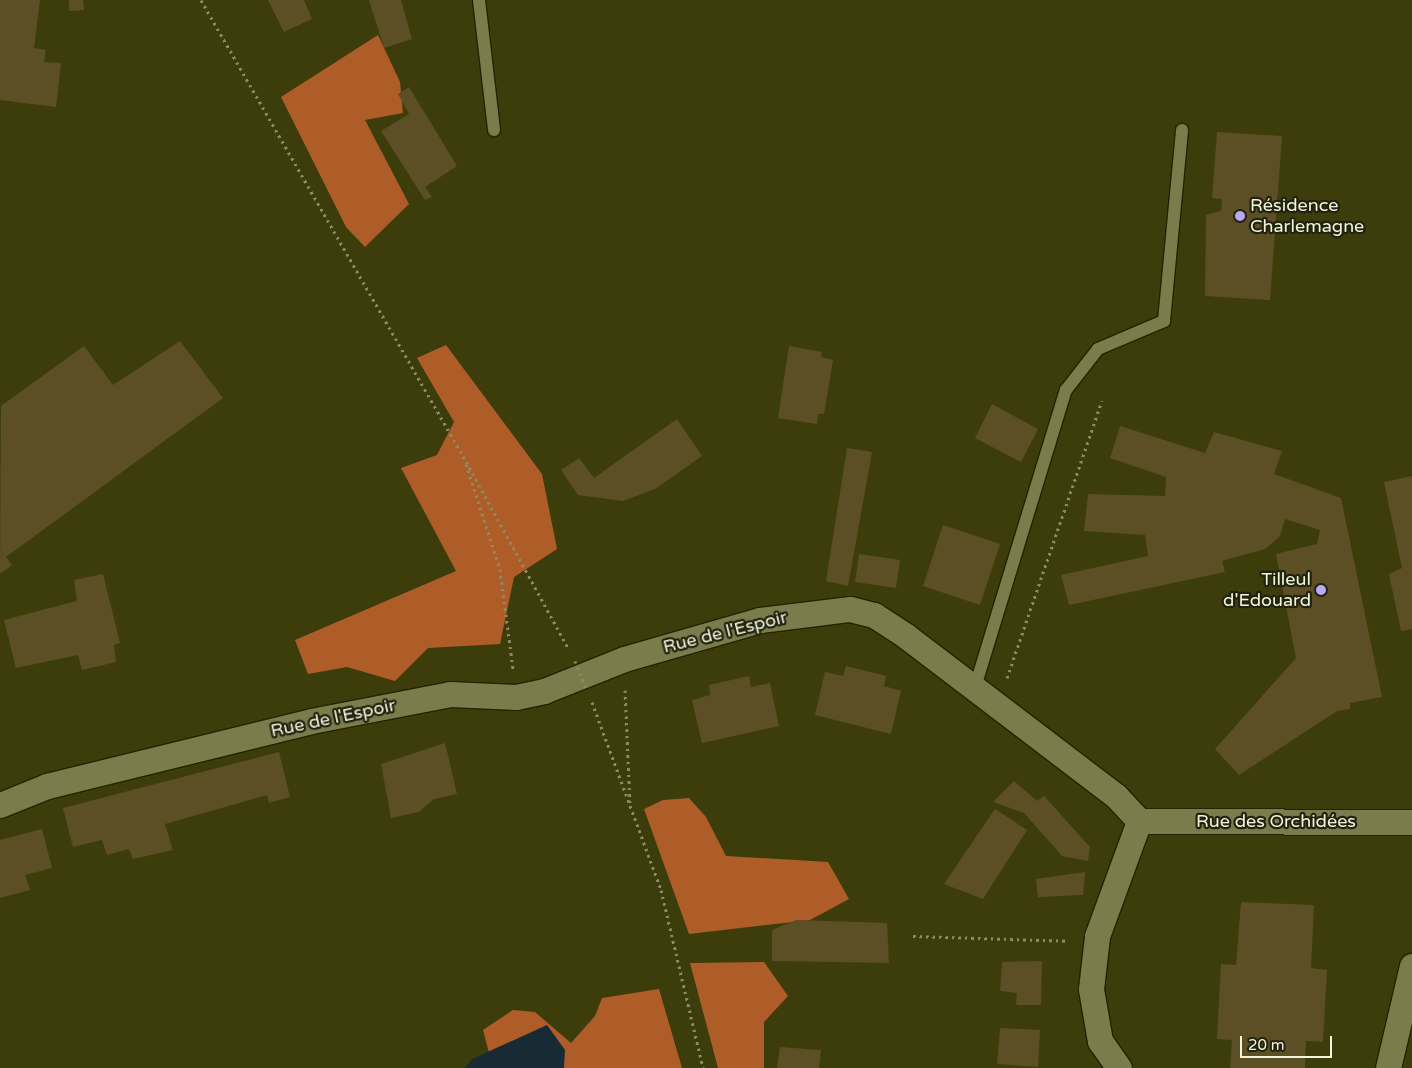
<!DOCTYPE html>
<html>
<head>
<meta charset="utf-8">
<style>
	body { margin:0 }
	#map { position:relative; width:1412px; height:1068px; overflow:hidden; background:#3c3d0b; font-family:"Varela Round",sans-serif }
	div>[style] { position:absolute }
	.forest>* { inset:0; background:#ae5d28 }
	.water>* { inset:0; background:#182b35 }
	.building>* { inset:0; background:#5d4f25 }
	.path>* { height:3px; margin-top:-1.5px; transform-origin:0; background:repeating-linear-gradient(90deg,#8b8c64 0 2.5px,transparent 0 6.5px) }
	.roads { filter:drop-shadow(1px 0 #222300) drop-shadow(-1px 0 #222300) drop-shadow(0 1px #222300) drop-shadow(0 -1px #222300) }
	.lane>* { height:12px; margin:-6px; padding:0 6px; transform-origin:6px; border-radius:6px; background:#7a7c4c }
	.street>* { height:25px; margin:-12.5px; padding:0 12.5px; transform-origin:12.5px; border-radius:12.5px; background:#7a7c4c }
	.path-bridge>* { height:3px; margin-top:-1.5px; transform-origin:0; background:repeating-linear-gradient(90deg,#8b8c64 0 2.5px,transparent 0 6.5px) }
	.dots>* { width:14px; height:14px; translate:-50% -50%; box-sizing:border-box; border:2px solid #22230f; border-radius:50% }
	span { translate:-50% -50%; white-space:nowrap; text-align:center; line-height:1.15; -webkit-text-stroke:4.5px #22230f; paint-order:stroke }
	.poi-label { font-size:18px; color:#f3f5db }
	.left { translate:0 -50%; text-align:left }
	.right { translate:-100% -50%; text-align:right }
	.street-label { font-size:18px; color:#f3f5db }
	.scale { position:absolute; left:1240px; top:1036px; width:92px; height:22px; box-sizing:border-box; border:2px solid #f3f5db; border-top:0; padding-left:6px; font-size:15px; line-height:18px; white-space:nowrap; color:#f3f5db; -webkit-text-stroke:4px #22230f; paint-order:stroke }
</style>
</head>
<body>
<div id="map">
	<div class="forest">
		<i style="clip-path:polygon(378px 35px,400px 82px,403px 113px,365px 120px,409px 204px,365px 247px,346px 227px,281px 97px)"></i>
		<i style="clip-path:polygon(446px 345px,542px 474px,557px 549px,514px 577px,500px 644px,428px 648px,395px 681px,347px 667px,308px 674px,295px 640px,456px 571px,401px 468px,437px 455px,454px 422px,417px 358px)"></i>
		<i style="clip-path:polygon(689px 798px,706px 817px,726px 856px,828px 862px,849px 899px,810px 920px,689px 934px,644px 809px,663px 800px)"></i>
		<i style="clip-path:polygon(764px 962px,788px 996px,764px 1022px,764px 1068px,718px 1068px,690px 963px)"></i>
		<i style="clip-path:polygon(659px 989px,682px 1068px,493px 1068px,483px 1030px,513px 1010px,535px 1012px,571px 1043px,595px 1016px,602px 998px)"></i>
	</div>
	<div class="water">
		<i style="clip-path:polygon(547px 1025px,565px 1050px,564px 1068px,465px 1068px,472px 1059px)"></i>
	</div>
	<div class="building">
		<i style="clip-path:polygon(0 0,40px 0,34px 48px,46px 50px,44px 62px,61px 63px,56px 107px,0 100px)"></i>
		<i style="clip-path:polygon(69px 0,83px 0,84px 10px,69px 11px)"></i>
		<i style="clip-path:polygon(268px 0,304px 0,312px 19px,284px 32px)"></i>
		<i style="clip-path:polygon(369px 0,401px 0,412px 39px,384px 48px)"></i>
		<i style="clip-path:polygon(409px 87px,457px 166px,425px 187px,432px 197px,425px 200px,381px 131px,409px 114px,398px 94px)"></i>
		<i style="clip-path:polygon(1217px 132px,1282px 136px,1270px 300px,1205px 296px,1206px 215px,1221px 211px,1222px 199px,1212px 198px)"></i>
		<i style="clip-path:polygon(180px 341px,223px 398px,6px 557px,12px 565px,0 574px,1px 406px,84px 346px,113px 385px)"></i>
		<i style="clip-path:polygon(789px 346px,822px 352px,821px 357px,833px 360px,824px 414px,818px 414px,817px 424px,778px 418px)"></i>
		<i style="clip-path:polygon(992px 404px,1038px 429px,1021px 462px,975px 438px)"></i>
		<i style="clip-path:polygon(677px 419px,702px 456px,655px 489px,623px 501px,578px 495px,561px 470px,579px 458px,594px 478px)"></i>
		<i style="clip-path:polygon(1120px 426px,1205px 453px,1214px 432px,1282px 451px,1274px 474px,1341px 498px,1382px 697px,1350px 703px,1350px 709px,1337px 711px,1239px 775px,1215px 749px,1296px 658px,1276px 554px,1317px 544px,1320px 530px,1285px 519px,1280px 536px,1265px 549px,1222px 561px,1225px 572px,1069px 605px,1061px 575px,1148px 556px,1145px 535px,1084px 531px,1088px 494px,1165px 496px,1166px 477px,1110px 458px)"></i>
		<i style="clip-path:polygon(847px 448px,872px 452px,848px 586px,826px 581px)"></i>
		<i style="clip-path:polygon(1412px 476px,1412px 629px,1401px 631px,1389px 574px,1402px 568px,1384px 482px)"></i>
		<i style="clip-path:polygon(943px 525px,1000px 544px,980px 605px,923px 586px)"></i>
		<i style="clip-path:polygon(859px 554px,900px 560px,896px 588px,855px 582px)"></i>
		<i style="clip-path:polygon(103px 574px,120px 643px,114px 645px,116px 662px,82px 670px,78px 655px,16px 668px,4px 620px,77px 601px,74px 580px)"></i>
		<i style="clip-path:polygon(846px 666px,886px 676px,884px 686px,901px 691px,891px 734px,815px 715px,825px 672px,843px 676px)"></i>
		<i style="clip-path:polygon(749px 676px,751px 687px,770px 683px,779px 726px,702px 743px,692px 700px,710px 695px,709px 685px)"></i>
		<i style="clip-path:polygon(445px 743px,457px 794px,434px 799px,419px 812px,391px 818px,381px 764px)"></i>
		<i style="clip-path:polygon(279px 752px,290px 797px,269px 803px,267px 795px,165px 824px,173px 850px,133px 859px,129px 849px,107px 855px,102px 840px,73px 847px,63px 808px)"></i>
		<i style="clip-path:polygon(1014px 781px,1037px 801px,1044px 796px,1090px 847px,1088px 861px,1062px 856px,1024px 813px,993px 802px)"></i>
		<i style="clip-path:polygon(995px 809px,1027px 830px,983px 899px,944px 884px)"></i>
		<i style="clip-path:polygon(42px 829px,52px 868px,25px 875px,30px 890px,0 898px,0 840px)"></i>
		<i style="clip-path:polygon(1085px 872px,1083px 895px,1038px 897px,1036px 879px)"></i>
		<i style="clip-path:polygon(1241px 902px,1314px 905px,1311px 968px,1327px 970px,1323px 1042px,1306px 1041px,1305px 1068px,1230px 1068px,1232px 1040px,1217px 1039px,1221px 964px,1236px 965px)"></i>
		<i style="clip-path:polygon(796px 920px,887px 923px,889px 963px,772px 961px,772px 930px)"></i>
		<i style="clip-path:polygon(1042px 961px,1041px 1005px,1016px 1005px,1017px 993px,1000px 991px,1002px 962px)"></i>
		<i style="clip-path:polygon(1000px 1028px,1040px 1030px,1038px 1067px,997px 1064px)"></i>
		<i style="clip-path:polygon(780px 1047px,821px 1050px,819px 1068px,777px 1068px)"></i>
	</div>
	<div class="path">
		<i style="left:201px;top:0;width:526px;rotate:60.12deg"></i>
		<i style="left:463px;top:456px;width:221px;rotate:61.3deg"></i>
		<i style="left:466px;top:464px;width:110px;rotate:72.1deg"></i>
		<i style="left:500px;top:569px;width:101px;rotate:82.6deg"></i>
		<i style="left:1007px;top:678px;width:293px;rotate:-71.1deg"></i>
		<i style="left:625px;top:690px;width:113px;rotate:87.5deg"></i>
		<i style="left:592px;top:702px;width:200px;rotate:69.8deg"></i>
		<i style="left:661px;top:890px;width:183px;rotate:76.7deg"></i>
		<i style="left:913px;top:936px;width:155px;rotate:1.8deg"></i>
	</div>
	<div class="roads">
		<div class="lane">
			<i style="left:479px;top:0;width:131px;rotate:83.4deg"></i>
			<i style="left:975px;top:687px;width:311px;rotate:-73deg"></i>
			<i style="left:1066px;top:390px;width:52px;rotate:-52deg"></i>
			<i style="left:1098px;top:349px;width:72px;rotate:-23deg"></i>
			<i style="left:1164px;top:321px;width:192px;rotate:-84.6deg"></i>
		</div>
		<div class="street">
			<i style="left:0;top:805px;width:51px;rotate:-22deg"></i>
			<i style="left:47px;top:786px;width:272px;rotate:-13.8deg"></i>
			<i style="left:311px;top:721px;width:142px;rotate:-11deg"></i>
			<i style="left:450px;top:694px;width:66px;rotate:2.6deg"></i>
			<i style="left:516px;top:697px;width:29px;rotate:-12deg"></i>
			<i style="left:544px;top:691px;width:86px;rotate:-21.8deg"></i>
			<i style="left:624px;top:659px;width:141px;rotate:-16deg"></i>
			<i style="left:760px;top:620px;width:91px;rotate:-7deg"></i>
			<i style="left:850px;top:609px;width:25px;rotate:14deg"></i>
			<i style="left:874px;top:615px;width:38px;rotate:33deg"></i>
			<i style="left:906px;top:636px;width:264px;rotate:37.3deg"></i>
			<i style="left:1116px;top:796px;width:34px;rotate:47deg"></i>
			<i style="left:1139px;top:821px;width:273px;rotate:0.2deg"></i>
			<i style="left:1119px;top:1068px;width:33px;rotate:-125deg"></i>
			<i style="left:1100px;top:1041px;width:53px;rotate:-99.8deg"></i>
			<i style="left:1091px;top:989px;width:53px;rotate:-83.5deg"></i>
			<i style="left:1097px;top:936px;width:122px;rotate:-69.9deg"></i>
			<i style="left:1388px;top:1068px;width:105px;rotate:-76.8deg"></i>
		</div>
	</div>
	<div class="path-bridge">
		<i style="left:575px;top:661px;width:29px;rotate:68deg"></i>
	</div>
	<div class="dots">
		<i style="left:1240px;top:216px;background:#b7abf8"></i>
		<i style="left:1321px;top:590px;background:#b7abf8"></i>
	</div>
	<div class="poi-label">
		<span class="left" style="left:1250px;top:216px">Résidence<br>Charlemagne</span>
		<span class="right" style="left:1311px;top:590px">Tilleul<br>d'Edouard</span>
	</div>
	<div class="street-label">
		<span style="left:725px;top:632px;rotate:-14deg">Rue de l'Espoir</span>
		<span style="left:333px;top:718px;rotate:-12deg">Rue de l'Espoir</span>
		<span style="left:1276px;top:821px">Rue des Orchidées</span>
	</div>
	<div class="scale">20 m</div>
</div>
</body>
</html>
